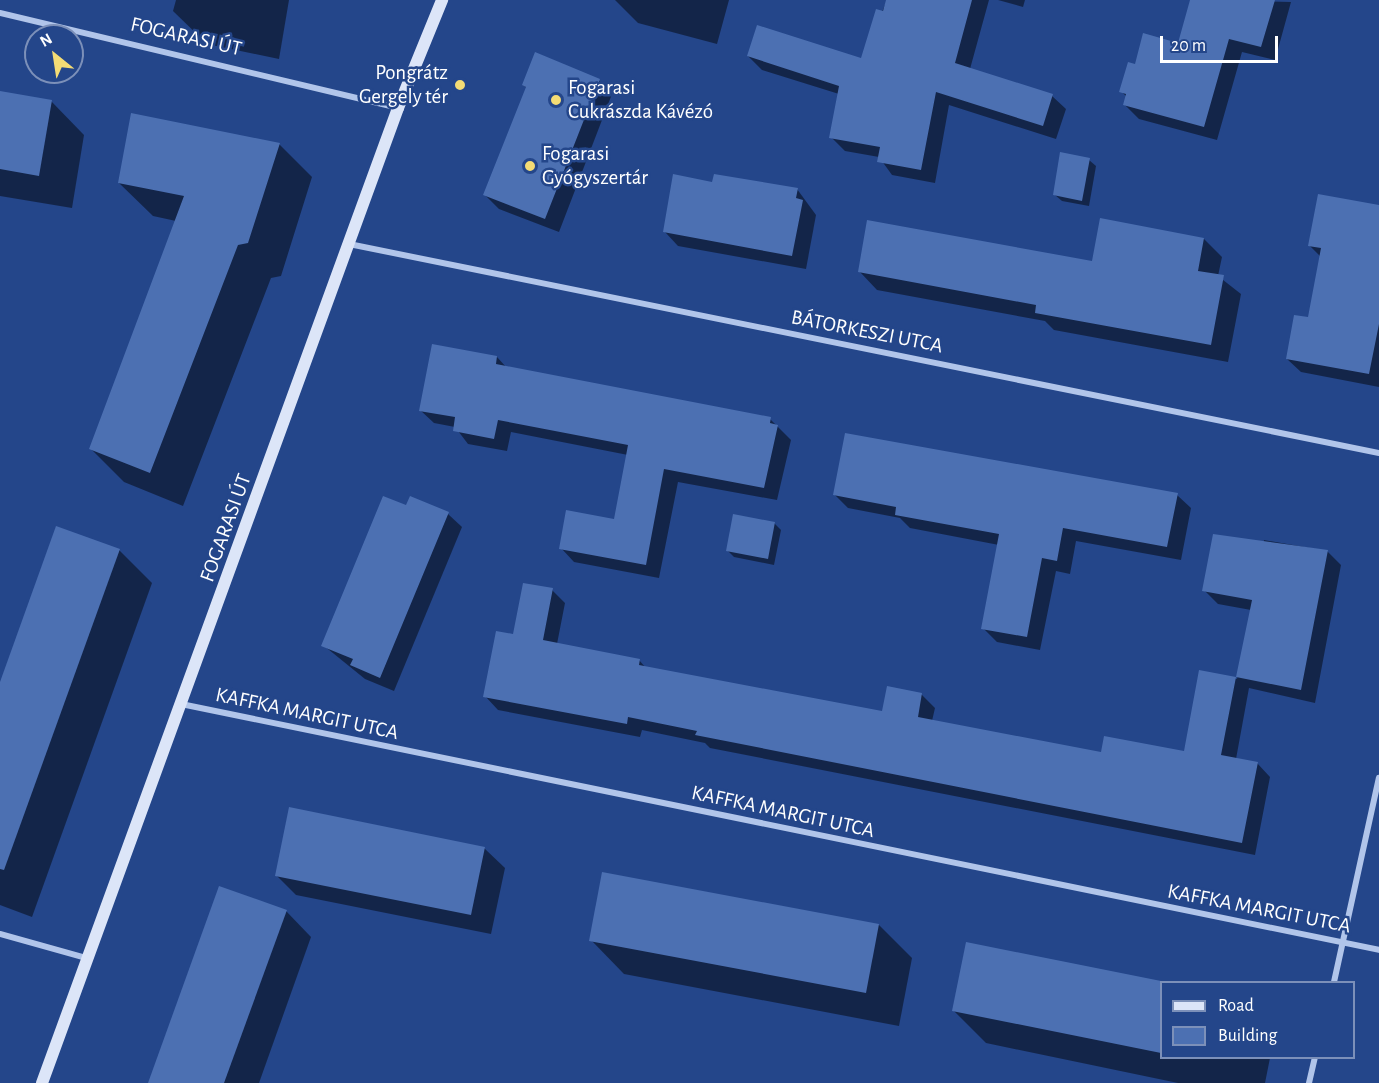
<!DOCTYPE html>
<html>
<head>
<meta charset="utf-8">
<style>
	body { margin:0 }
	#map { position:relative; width:1379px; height:1083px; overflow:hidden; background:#24468a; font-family:"Alegreya Sans",sans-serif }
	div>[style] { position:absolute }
	.shadow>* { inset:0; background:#0007 }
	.building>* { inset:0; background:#4c70b2 }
	.street>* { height:6px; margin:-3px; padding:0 3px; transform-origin:3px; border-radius:3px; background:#b1c5ea }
	.secondary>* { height:12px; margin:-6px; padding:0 6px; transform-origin:6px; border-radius:6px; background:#dce5f8 }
	.dots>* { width:16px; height:16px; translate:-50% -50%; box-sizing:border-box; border:3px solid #24468a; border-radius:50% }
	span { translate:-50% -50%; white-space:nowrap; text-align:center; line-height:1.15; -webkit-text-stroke:5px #24468a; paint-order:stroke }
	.street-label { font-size:21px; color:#fff }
	.poi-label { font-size:21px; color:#fff }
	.right { translate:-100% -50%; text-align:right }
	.left { translate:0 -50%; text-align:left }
	.legend { position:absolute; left:1160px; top:981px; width:195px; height:78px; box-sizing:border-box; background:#24468a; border:2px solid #7c90b9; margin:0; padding:8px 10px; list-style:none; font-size:18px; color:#fff }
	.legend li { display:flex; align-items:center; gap:12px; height:30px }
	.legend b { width:30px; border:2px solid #7c90b9 }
	.north { position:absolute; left:24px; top:24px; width:60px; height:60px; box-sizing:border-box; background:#24468a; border:2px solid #7c90b9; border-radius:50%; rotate:330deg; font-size:16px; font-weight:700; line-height:24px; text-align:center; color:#fff }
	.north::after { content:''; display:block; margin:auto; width:21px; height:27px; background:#f4dc75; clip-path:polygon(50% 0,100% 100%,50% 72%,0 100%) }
	.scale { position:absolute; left:1160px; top:36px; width:118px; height:27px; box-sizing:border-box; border:3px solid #fff; border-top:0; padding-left:8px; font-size:18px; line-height:21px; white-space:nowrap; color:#fff; -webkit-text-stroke:4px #24468a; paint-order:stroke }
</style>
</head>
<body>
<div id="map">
	<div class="shadow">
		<i style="clip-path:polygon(176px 0,289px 0,279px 59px,207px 44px,173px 11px)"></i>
		<i style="clip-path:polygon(615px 0,729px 0,717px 44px,638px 23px)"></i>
		<i style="clip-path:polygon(887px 0,989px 0,970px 69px,1052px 96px,1066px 109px,1056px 139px,949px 105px,935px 183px,892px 175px,879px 157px,845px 151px,831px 137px,839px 94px,762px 70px,748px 56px,862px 60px)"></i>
		<i style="clip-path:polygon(998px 0,1025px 0,1023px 7px)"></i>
		<i style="clip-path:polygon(1191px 0,1291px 2px,1275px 60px,1242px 52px,1217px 140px,1139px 119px,1125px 105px,1127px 97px,1121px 91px,1179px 44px)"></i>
		<i style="clip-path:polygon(599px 81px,612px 94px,559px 232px,499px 209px,485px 195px,527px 88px,523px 85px)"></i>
		<i style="clip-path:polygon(0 92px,51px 101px,84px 135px,72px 208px,0 196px)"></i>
		<i style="clip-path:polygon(279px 144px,312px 177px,281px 276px,271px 278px,183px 506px,124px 482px,91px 449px,176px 221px,153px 216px,119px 183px)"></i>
		<i style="clip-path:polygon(1089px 160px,1096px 166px,1089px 206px,1062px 201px,1055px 195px)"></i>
		<i style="clip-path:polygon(714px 183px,797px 189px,816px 215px,806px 269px,678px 246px,665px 232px)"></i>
		<i style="clip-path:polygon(1379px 207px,1379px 387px,1301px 372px,1287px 359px,1309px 319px,1321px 257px,1310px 246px)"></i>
		<i style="clip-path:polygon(1101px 220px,1204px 239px,1222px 257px,1218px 276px,1241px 294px,1228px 362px,1054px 330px,1045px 321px,877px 290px,860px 272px,1093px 263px)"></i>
		<i style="clip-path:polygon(497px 357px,507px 368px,770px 419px,791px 440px,777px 500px,678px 482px,659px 578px,574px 562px,561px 548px,615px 521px,628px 455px,511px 432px,507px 451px,468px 444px,455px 427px,434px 423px,420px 410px)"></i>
		<i style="clip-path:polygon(834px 494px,1177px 495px,1191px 508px,1181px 560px,1076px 541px,1070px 574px,1056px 571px,1040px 650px,997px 642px,983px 628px,999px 545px,910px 528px,900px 518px,848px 508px)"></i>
		<i style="clip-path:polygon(406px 507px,448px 514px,462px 527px,394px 691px,365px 679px,323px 645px)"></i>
		<i style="clip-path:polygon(774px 523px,781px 530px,774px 565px,734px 557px,728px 551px)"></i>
		<i style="clip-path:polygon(1264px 540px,1327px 551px,1341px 565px,1315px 703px,1249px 688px,1236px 759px,1257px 763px,1270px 777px,1255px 855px,710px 748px,705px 743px,642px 730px,640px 737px,498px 710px,485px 696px,514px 636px,552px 590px,565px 603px,557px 644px,639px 660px,646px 668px,883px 713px,888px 688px,922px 695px,935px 708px,932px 721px,1102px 754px,1185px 752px,1200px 672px,1237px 679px,1251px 610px,1218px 604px,1204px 590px,1263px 545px)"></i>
		<i style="clip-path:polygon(119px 550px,152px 583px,32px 917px,0 905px,0 686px)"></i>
		<i style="clip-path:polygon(484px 848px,505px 868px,491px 934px,296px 895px,276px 875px)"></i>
		<i style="clip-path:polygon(286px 911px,311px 937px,259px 1083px,149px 1083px)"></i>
		<i style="clip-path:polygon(879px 925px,912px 958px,899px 1026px,624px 974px,591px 940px)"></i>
		<i style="clip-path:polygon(967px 944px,1162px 983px,1162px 1058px,1270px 1058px,1265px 1083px,1178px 1083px,986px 1043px,954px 1011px)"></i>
	</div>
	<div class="building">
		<i style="clip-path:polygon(886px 0,972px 0,955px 63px,1053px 94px,1043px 126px,936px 92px,921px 170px,877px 162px,880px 147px,829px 138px,839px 86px,747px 56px,757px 25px,861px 58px,876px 9px,883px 11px)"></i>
		<i style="clip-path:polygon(1190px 0,1275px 0,1261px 47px,1229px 39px,1204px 127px,1123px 105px,1126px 94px,1119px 92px,1128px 62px,1135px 64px,1143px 33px,1178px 43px)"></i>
		<i style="clip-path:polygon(535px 52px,600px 79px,545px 219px,483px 195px,526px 87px,522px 85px)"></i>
		<i style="clip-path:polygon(0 91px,52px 100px,39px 176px,0 169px)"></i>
		<i style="clip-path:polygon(131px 113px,280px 143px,248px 243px,238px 245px,150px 473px,89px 449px,184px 196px,118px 183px)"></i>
		<i style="clip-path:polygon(1060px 152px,1090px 158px,1082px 201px,1053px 195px)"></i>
		<i style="clip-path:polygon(673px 174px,712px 182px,714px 174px,798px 188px,796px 198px,803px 200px,792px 256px,663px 232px)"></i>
		<i style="clip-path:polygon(1318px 194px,1379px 205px,1379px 324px,1369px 374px,1286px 359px,1294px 315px,1308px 317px,1321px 248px,1308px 246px)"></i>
		<i style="clip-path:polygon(1100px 218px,1204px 238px,1198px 271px,1224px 275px,1211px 345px,1035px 313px,1036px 305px,858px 272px,867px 220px,1092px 261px)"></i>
		<i style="clip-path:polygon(432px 344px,497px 356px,496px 364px,771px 417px,770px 423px,778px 425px,764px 488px,664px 469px,646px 565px,559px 549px,566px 510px,614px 519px,628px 445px,498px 420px,494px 439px,453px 431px,455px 417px,419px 411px)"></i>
		<i style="clip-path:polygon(845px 433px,1178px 493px,1167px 547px,1063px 528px,1057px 561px,1042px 558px,1027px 637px,981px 629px,999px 534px,895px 515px,896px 507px,833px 495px)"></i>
		<i style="clip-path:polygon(383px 496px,406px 505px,410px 496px,449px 512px,380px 678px,350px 665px,353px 659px,321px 646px)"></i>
		<i style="clip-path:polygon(733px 514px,775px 522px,768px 559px,726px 551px)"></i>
		<i style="clip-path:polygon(56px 526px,120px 549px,4px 870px,0 869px,0 682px)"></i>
		<i style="clip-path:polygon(1213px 534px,1328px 550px,1301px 690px,1236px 677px,1252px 600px,1202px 591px)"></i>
		<i style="clip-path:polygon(523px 583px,553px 588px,543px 640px,640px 659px,639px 665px,882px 711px,887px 686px,922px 693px,918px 717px,1101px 752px,1104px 736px,1184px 751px,1199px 670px,1236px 677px,1221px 755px,1258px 762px,1242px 843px,695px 735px,697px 731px,628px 717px,627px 724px,483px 697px,496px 631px,513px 634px)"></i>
		<i style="clip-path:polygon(289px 807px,485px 847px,471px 915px,275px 876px)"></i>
		<i style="clip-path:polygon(602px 872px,879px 924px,866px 993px,589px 941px)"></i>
		<i style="clip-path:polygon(219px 886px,287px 910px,224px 1083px,148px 1083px)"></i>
		<i style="clip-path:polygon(966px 942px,1161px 981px,1161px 1053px,952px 1011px)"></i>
	</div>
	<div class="street">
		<i style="left:0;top:13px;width:409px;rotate:13.4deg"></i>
		<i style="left:349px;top:244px;width:1051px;rotate:11.47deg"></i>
		<i style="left:181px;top:704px;width:1223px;rotate:11.6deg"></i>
		<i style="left:0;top:934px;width:89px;rotate:15.6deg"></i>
		<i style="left:1334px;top:982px;width:209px;rotate:-77.6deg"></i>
		<i style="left:1309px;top:1083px;width:26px;rotate:-77deg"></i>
	</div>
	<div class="secondary">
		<i style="left:42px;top:1083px;width:1038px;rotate:-69.94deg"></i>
		<i style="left:398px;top:108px;width:117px;rotate:-67.8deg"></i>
	</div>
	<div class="dots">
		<i style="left:460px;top:85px;background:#f4dc75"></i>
		<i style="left:556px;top:100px;background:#f4dc75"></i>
		<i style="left:530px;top:166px;background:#f4dc75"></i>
	</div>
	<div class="street-label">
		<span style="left:186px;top:37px;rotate:13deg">FOGARASI ÚT</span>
		<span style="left:867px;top:332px;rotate:11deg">BÁTORKESZI UTCA</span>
		<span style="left:226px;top:528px;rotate:-70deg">FOGARASI ÚT</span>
		<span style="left:307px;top:714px;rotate:12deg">KAFFKA MARGIT UTCA</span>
		<span style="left:783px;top:812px;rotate:12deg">KAFFKA MARGIT UTCA</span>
		<span style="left:1259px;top:909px;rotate:11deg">KAFFKA MARGIT UTCA</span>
	</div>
	<div class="poi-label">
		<span class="right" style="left:448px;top:85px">Pongrátz<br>Gergely tér</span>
		<span class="left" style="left:568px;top:100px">Fogarasi<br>Cukrászda Kávézó</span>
		<span class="left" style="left:542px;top:166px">Fogarasi<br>Gyógyszertár</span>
	</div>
	<ul class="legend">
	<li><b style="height:8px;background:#dce5f8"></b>Road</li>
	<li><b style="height:16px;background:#4c70b2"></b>Building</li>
	</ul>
	<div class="north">N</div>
	<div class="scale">20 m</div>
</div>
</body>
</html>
